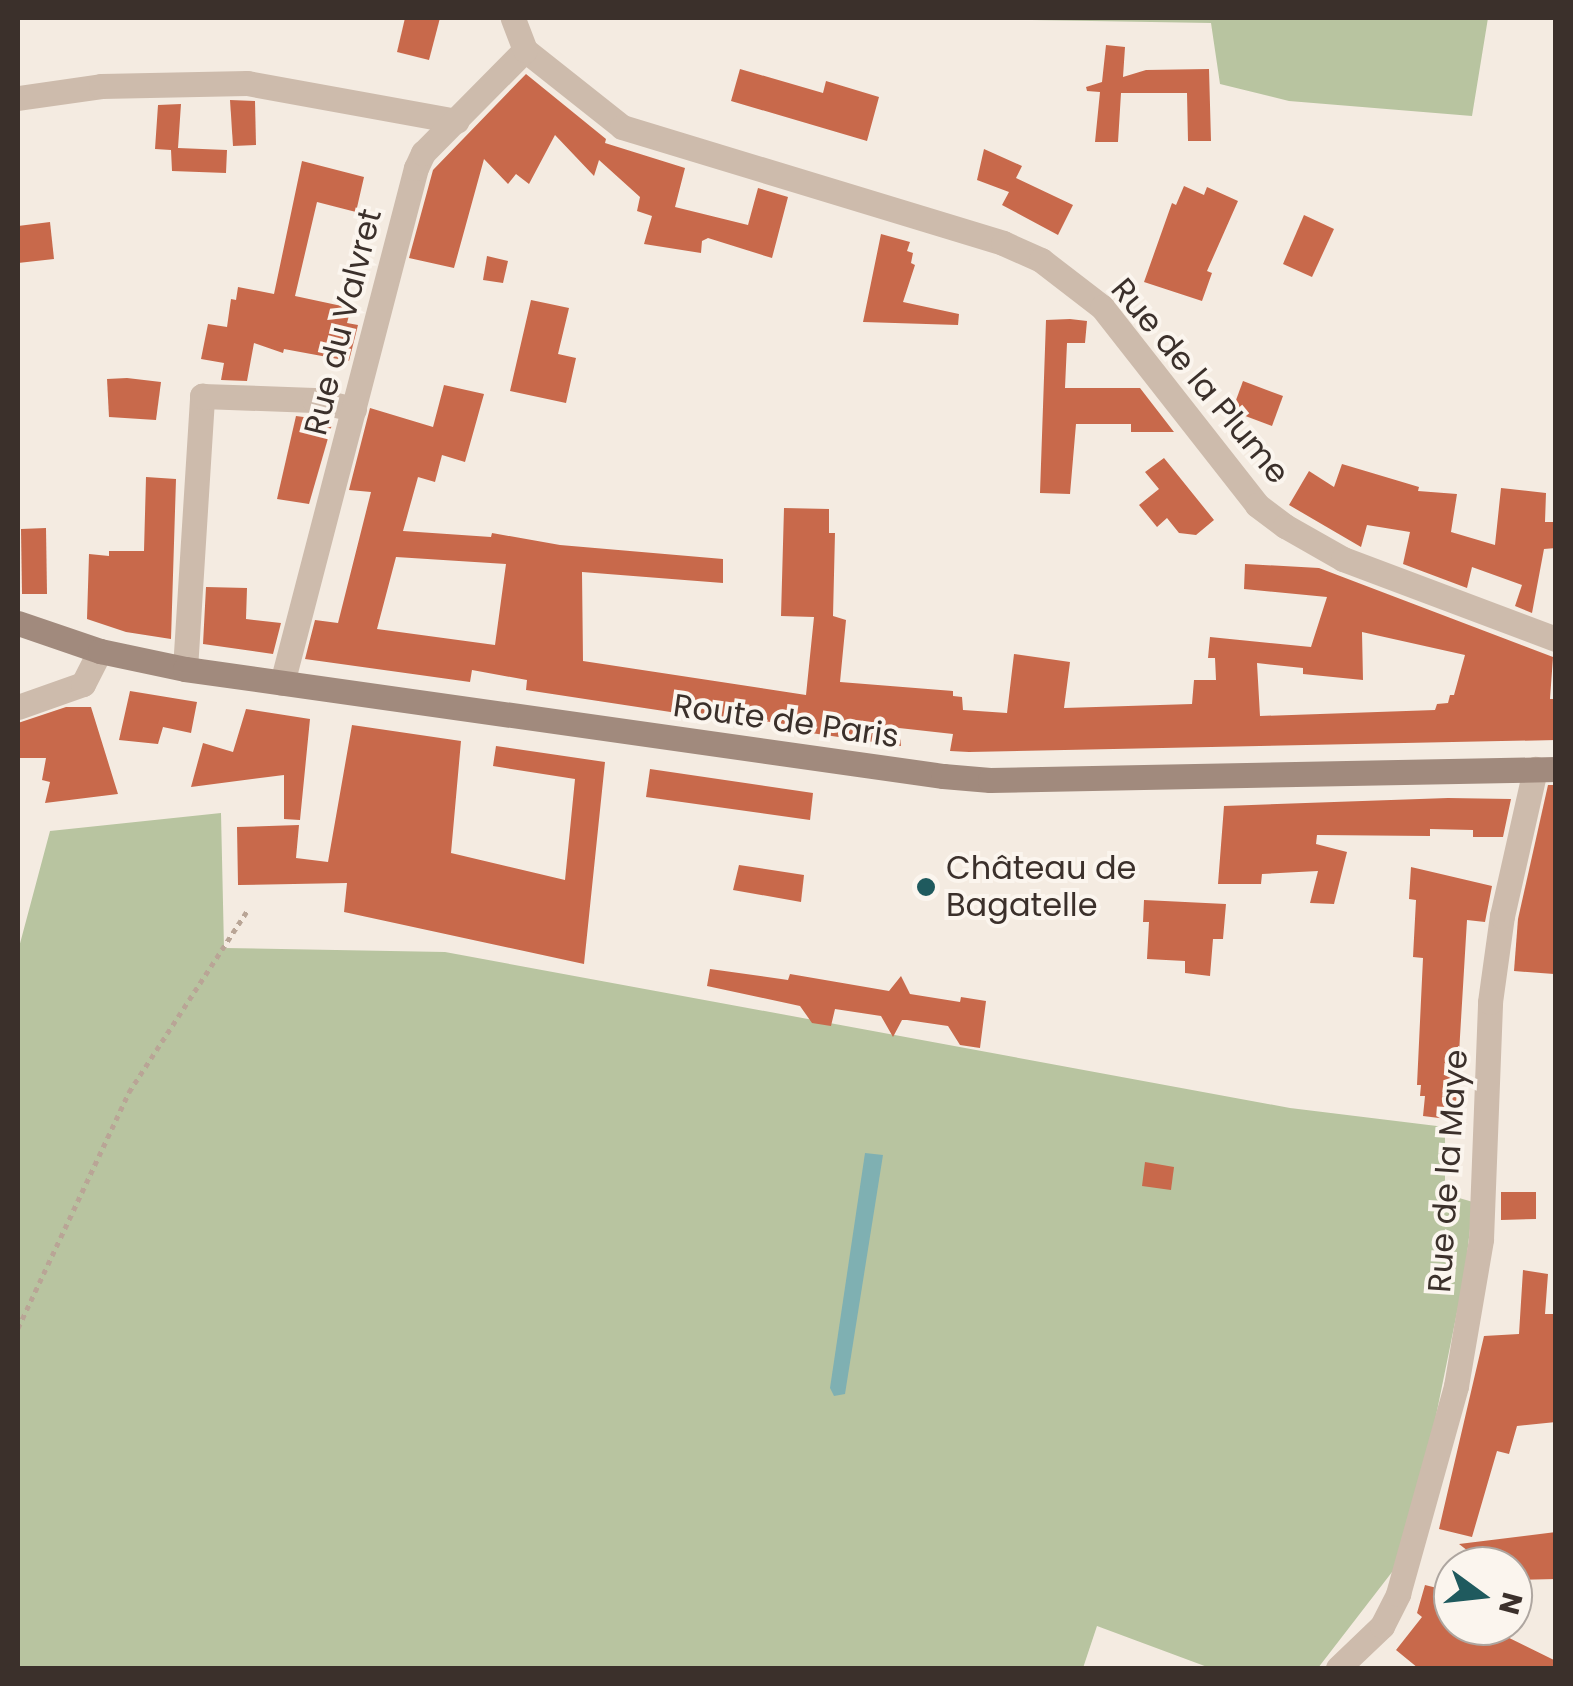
<!DOCTYPE html>
<html>
<head>
<meta charset="utf-8">
<style>
	body { margin:0 }
	#map { position:relative; width:1573px; height:1686px; overflow:hidden; background:#f4ebe1; font-family:Poppins,sans-serif }
	div>[style] { position:absolute }
	.green>* { inset:0; background:#b8c4a0 }
	.water>* { inset:0; background:#7fb0b2 }
	.building>* { inset:0; background:#c8694b }
	.path>* { height:5px; margin-top:-2.5px; transform-origin:0; background:repeating-linear-gradient(90deg,#b9a596 0 5px,transparent 0 10px) }
	.minor>* { height:25px; margin:-12.5px; padding:0 12.5px; transform-origin:12.5px; border-radius:12.5px; background:#cdbbac }
	.secondary>* { height:25px; margin:-12.5px; padding:0 12.5px; transform-origin:12.5px; border-radius:12.5px; background:#a18a7d }
	.dots>* { width:28px; height:28px; translate:-50% -50%; box-sizing:border-box; border:5px solid #fbf5ee; border-radius:50% }
	span { translate:-50% -50%; white-space:nowrap; text-align:center; line-height:1.15; -webkit-text-stroke:8px #fbf5ee; paint-order:stroke }
	.street-label { font-size:32px; color:#3b302b }
	.poi-label { font-size:32px; color:#3b302b }
	.left { translate:0 -50%; text-align:left }
	.frame { position:absolute; inset:0; border:20px solid #3b302b; pointer-events:none }
	.north { position:absolute; left:1433px; top:1546px; width:100px; height:100px; box-sizing:border-box; background:#fbf5ee; border:2px solid #aea6a0; border-radius:50%; rotate:105deg; font-size:28px; font-weight:700; line-height:40px; text-align:center; color:#3b302b }
	.north::after { content:''; display:block; margin:auto; width:35px; height:45px; background:#1f5a5e; clip-path:polygon(50% 0,100% 100%,50% 72%,0 100%) }
</style>
</head>
<body>
<div id="map">
	<div class="green">
		<i style="clip-path:polygon(911px 18px,1488px 18px,1472px 116px,1289px 101px,1220px 84px,1211px 23px)"></i>
		<i style="clip-path:polygon(221px 813px,224px 948px,445px 952px,1290px 1108px,1445px 1127px,1445px 1194px,1473px 1202px,1465px 1273px,1427px 1460px,1399px 1563px,1318px 1668px,1210px 1668px,1097px 1626px,1083px 1668px,18px 1668px,18px 951px,50px 831px)"></i>
	</div>
	<div class="water">
		<i style="clip-path:polygon(865px 1153px,883px 1155px,845px 1394px,834px 1396px,830px 1388px)"></i>
	</div>
	<div class="building">
		<i style="clip-path:polygon(405px 18px,440px 18px,429px 60px,397px 52px)"></i>
		<i style="clip-path:polygon(1106px 45px,1125px 47px,1123px 77px,1146px 70px,1209px 69px,1211px 141px,1188px 141px,1187px 93px,1121px 93px,1118px 142px,1095px 142px,1100px 92px,1087px 91px,1086px 87px,1102px 82px)"></i>
		<i style="clip-path:polygon(740px 69px,823px 93px,826px 81px,879px 97px,867px 141px,731px 101px)"></i>
		<i style="clip-path:polygon(526px 74px,606px 139px,605px 143px,685px 168px,675px 207px,748px 225px,758px 188px,788px 197px,772px 258px,708px 238px,702px 241px,701px 253px,644px 244px,652px 216px,637px 211px,640px 197px,599px 160px,594px 176px,555px 135px,529px 184px,516px 174px,508px 184px,484px 159px,454px 268px,409px 258px,433px 170px)"></i>
		<i style="clip-path:polygon(230px 100px,255px 101px,256px 145px,233px 146px)"></i>
		<i style="clip-path:polygon(181px 104px,178px 148px,227px 150px,226px 173px,172px 171px,171px 150px,155px 149px,158px 105px)"></i>
		<i style="clip-path:polygon(984px 149px,1022px 166px,1016px 178px,1073px 205px,1058px 235px,1002px 205px,1009px 192px,977px 180px)"></i>
		<i style="clip-path:polygon(302px 161px,364px 177px,356px 212px,317px 202px,295px 296px,351px 308px,347px 323px,358px 325px,349px 361px,284px 349px,283px 353px,254px 343px,247px 381px,221px 380px,224px 363px,201px 359px,208px 324px,227px 327px,231px 299px,236px 300px,238px 287px,274px 294px)"></i>
		<i style="clip-path:polygon(1184px 186px,1204px 195px,1207px 187px,1238px 201px,1207px 271px,1212px 273px,1202px 301px,1144px 282px,1172px 203px,1176px 205px)"></i>
		<i style="clip-path:polygon(1304px 215px,1334px 229px,1312px 277px,1283px 264px)"></i>
		<i style="clip-path:polygon(50px 222px,54px 259px,18px 263px,18px 226px)"></i>
		<i style="clip-path:polygon(881px 234px,910px 242px,907px 251px,913px 253px,911px 263px,915px 265px,903px 302px,959px 314px,958px 325px,863px 322px)"></i>
		<i style="clip-path:polygon(487px 256px,508px 261px,503px 283px,483px 280px)"></i>
		<i style="clip-path:polygon(531px 300px,569px 308px,558px 354px,576px 358px,566px 403px,510px 391px)"></i>
		<i style="clip-path:polygon(1070px 319px,1087px 321px,1085px 343px,1067px 343px,1065px 388px,1140px 388px,1174px 432px,1131px 432px,1131px 424px,1076px 424px,1070px 494px,1040px 493px,1046px 320px)"></i>
		<i style="clip-path:polygon(127px 378px,161px 382px,156px 420px,109px 417px,107px 379px)"></i>
		<i style="clip-path:polygon(1243px 381px,1283px 396px,1272px 426px,1232px 411px)"></i>
		<i style="clip-path:polygon(evenodd,444px 385px,484px 394px,465px 462px,442px 455px,435px 482px,418px 477px,403px 531px,491px 537px,492px 533px,560px 545px,723px 559px,723px 583px,582px 572px,583px 661px,806px 695px,814px 617px,781px 616px,784px 508px,829px 509px,829px 533px,835px 533px,833px 616px,846px 620px,840px 682px,953px 691px,953px 696px,962px 697px,963px 710px,1007px 713px,1014px 654px,1070px 662px,1064px 708px,1192px 704px,1194px 680px,1216px 680px,1215px 658px,1208px 658px,1210px 637px,1311px 647px,1327px 597px,1244px 589px,1245px 564px,1319px 568px,1553px 657px,1550px 699px,1556px 699px,1556px 740px,969px 752px,950px 751px,953px 734px,899px 728px,901px 746px,811px 733px,811px 728px,756px 720px,756px 725px,526px 690px,527px 680px,472px 670px,470px 682px,305px 659px,315px 620px,338px 623px,371px 492px,349px 490px,370px 408px,433px 427px,444px 385px,396px 557px,506px 564px,495px 645px,377px 629px,396px 557px,444px 385px,1362px 632px,1465px 655px,1454px 695px,1450px 695px,1448px 703px,1437px 704px,1435px 710px,1260px 716px,1257px 663px,1303px 668px,1303px 674px,1363px 680px,1362px 632px)"></i>
		<i style="clip-path:polygon(296px 416px,333px 421px,309px 504px,277px 499px)"></i>
		<i style="clip-path:polygon(1164px 458px,1214px 520px,1196px 535px,1179px 533px,1167px 518px,1157px 527px,1139px 505px,1159px 489px,1145px 472px)"></i>
		<i style="clip-path:polygon(1342px 464px,1419px 487px,1418px 491px,1457px 494px,1451px 532px,1495px 545px,1501px 488px,1546px 493px,1545px 522px,1556px 522px,1556px 548px,1544px 549px,1532px 613px,1515px 606px,1522px 585px,1472px 567px,1467px 588px,1403px 564px,1410px 532px,1367px 525px,1361px 547px,1289px 505px,1309px 471px,1334px 487px)"></i>
		<i style="clip-path:polygon(146px 477px,176px 479px,171px 639px,126px 632px,87px 619px,89px 554px,109px 556px,109px 551px,144px 551px)"></i>
		<i style="clip-path:polygon(46px 528px,47px 594px,22px 594px,21px 529px)"></i>
		<i style="clip-path:polygon(206px 587px,247px 588px,246px 619px,281px 623px,273px 654px,203px 644px)"></i>
		<i style="clip-path:polygon(130px 691px,197px 702px,191px 733px,163px 727px,158px 744px,119px 740px)"></i>
		<i style="clip-path:polygon(66px 707px,91px 707px,118px 794px,45px 803px,50px 782px,42px 780px,46px 758px,18px 758px,18px 723px)"></i>
		<i style="clip-path:polygon(246px 709px,310px 719px,300px 820px,284px 819px,284px 775px,191px 787px,203px 743px,233px 752px)"></i>
		<i style="clip-path:polygon(352px 725px,461px 741px,451px 853px,565px 880px,575px 779px,493px 766px,496px 746px,605px 762px,584px 964px,344px 912px,347px 883px,238px 885px,237px 827px,299px 825px,296px 858px,328px 862px)"></i>
		<i style="clip-path:polygon(650px 769px,813px 793px,810px 820px,646px 797px)"></i>
		<i style="clip-path:polygon(1548px 785px,1556px 785px,1554px 974px,1514px 971px,1518px 919px)"></i>
		<i style="clip-path:polygon(1448px 798px,1511px 799px,1503px 837px,1473px 837px,1473px 830px,1430px 829px,1430px 836px,1317px 835px,1316px 844px,1347px 852px,1334px 904px,1310px 903px,1318px 871px,1262px 874px,1261px 884px,1218px 884px,1224px 806px)"></i>
		<i style="clip-path:polygon(739px 865px,804px 875px,801px 902px,733px 890px)"></i>
		<i style="clip-path:polygon(1411px 867px,1492px 886px,1485px 922px,1467px 920px,1455px 1120px,1423px 1116px,1425px 1096px,1420px 1096px,1421px 1085px,1417px 1085px,1423px 958px,1413px 957px,1416px 900px,1409px 899px)"></i>
		<i style="clip-path:polygon(1144px 900px,1226px 904px,1223px 939px,1213px 939px,1210px 976px,1185px 973px,1185px 961px,1147px 959px,1149px 922px,1143px 922px)"></i>
		<i style="clip-path:polygon(710px 969px,788px 980px,790px 974px,889px 991px,901px 976px,910px 994px,960px 1002px,961px 997px,986px 1001px,980px 1048px,960px 1045px,948px 1026px,907px 1020px,902px 1020px,893px 1037px,881px 1016px,835px 1009px,831px 1026px,812px 1023px,800px 1006px,707px 986px)"></i>
		<i style="clip-path:polygon(1145px 1162px,1174px 1167px,1171px 1190px,1142px 1186px)"></i>
		<i style="clip-path:polygon(1501px 1192px,1536px 1192px,1536px 1219px,1501px 1220px)"></i>
		<i style="clip-path:polygon(1523px 1270px,1548px 1274px,1545px 1314px,1556px 1314px,1556px 1422px,1517px 1426px,1509px 1454px,1497px 1451px,1472px 1537px,1439px 1529px,1484px 1336px,1519px 1334px)"></i>
		<i style="clip-path:polygon(1556px 1532px,1556px 1579px,1513px 1580px,1513px 1564px,1486px 1565px,1459px 1544px)"></i>
		<i style="clip-path:polygon(1425px 1585px,1453px 1592px,1453px 1626px,1485px 1626px,1556px 1661px,1556px 1668px,1418px 1668px,1396px 1650px,1422px 1617px,1417px 1613px)"></i>
	</div>
	<div class="path">
		<i style="left:18px;top:1328px;width:261px;rotate:-64.8deg"></i>
		<i style="left:129px;top:1092px;width:216px;rotate:-56.9deg"></i>
	</div>
	<div class="minor">
		<i style="left:525px;top:50px;width:124px;rotate:38.4deg"></i>
		<i style="left:622px;top:127px;width:398px;rotate:16.9deg"></i>
		<i style="left:1003px;top:243px;width:42px;rotate:24.1deg"></i>
		<i style="left:1041px;top:260px;width:77px;rotate:37.6deg"></i>
		<i style="left:1102px;top:307px;width:251px;rotate:51.9deg"></i>
		<i style="left:1257px;top:505px;width:35px;rotate:37deg"></i>
		<i style="left:1285px;top:526px;width:67px;rotate:29.6deg"></i>
		<i style="left:1343px;top:559px;width:228px;rotate:20.6deg"></i>
		<i style="left:18px;top:98px;width:84px;rotate:-8.2deg"></i>
		<i style="left:101px;top:86px;width:146px;rotate:-1.2deg"></i>
		<i style="left:247px;top:83px;width:213px;rotate:10.3deg"></i>
		<i style="left:185px;top:669px;width:274px;rotate:-86.4deg"></i>
		<i style="left:202px;top:396px;width:112px;rotate:2deg"></i>
		<i style="left:314px;top:400px;width:41px;rotate:12.7deg"></i>
		<i style="left:282px;top:683px;width:532px;rotate:-75.42deg"></i>
		<i style="left:416px;top:168px;width:17px;rotate:-65deg"></i>
		<i style="left:423px;top:153px;width:145px;rotate:-45.3deg"></i>
		<i style="left:525px;top:50px;width:34px;rotate:-111deg"></i>
		<i style="left:18px;top:707px;width:69px;rotate:-19.5deg"></i>
		<i style="left:83px;top:684px;width:37px;rotate:-63deg"></i>
		<i style="left:1338px;top:1668px;width:61px;rotate:-43.7deg"></i>
		<i style="left:1382px;top:1626px;width:36px;rotate:-63deg"></i>
		<i style="left:1398px;top:1594px;width:216px;rotate:-74.4deg"></i>
		<i style="left:1456px;top:1386px;width:149px;rotate:-80.3deg"></i>
		<i style="left:1481px;top:1239px;width:237px;rotate:-87.8deg"></i>
		<i style="left:1490px;top:1002px;width:87px;rotate:-82.1deg"></i>
		<i style="left:1502px;top:916px;width:151px;rotate:-77.3deg"></i>
	</div>
	<div class="secondary">
		<i style="left:18px;top:623px;width:87px;rotate:18.9deg"></i>
		<i style="left:100px;top:651px;width:87px;rotate:12deg"></i>
		<i style="left:185px;top:669px;width:766px;rotate:8.03deg"></i>
		<i style="left:943px;top:776px;width:47px;rotate:4.9deg"></i>
		<i style="left:990px;top:780px;width:566px;rotate:-1.11deg"></i>
	</div>
	<div class="dots">
		<i style="left:926px;top:887px;background:#1f5a5e"></i>
	</div>
	<div class="street-label">
		<span style="left:343px;top:322px;rotate:-76deg">Rue du Valvret</span>
		<span style="left:1200px;top:381px;rotate:50deg">Rue de la Plume</span>
		<span style="left:786px;top:721px;rotate:8deg">Route de Paris</span>
		<span style="left:1448px;top:1171px;rotate:-86deg">Rue de la Maye</span>
	</div>
	<div class="poi-label">
		<span class="left" style="left:946px;top:887px">Château de<br>Bagatelle</span>
	</div>
	<div class="frame"></div>
	<div class="north">N</div>
</div>
</body>
</html>
